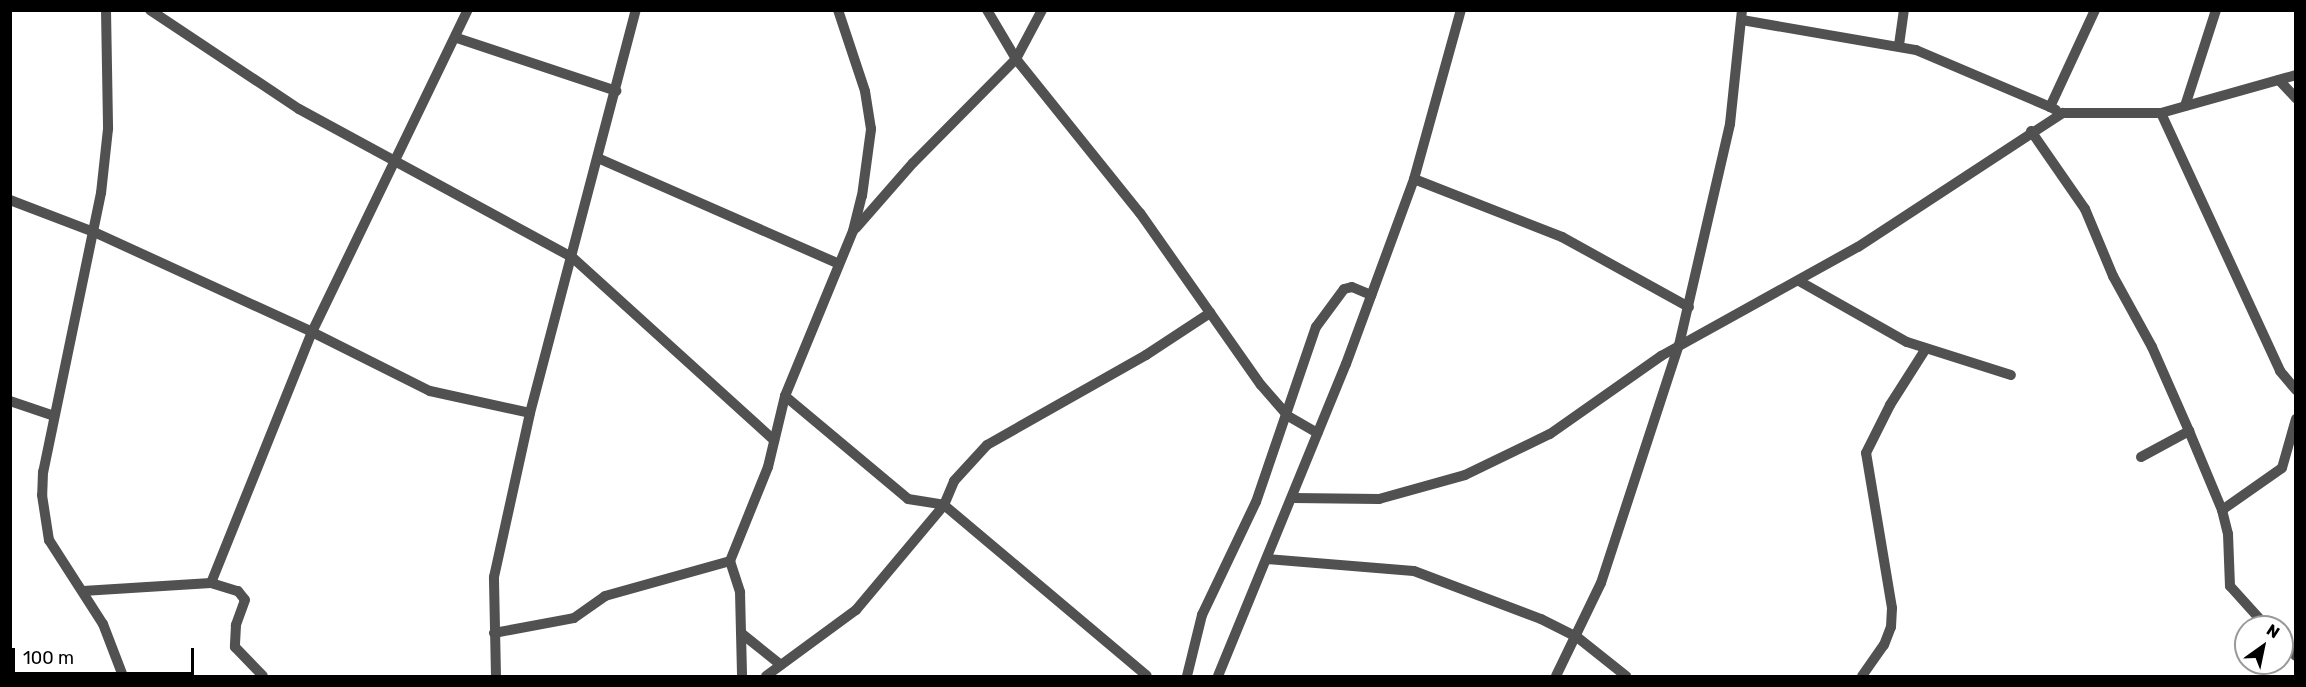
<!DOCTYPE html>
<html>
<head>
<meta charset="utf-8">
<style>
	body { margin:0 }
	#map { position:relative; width:2306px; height:687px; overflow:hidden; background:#fff; font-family:Rubik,sans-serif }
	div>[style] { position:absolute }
	.street>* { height:10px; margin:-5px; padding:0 5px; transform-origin:5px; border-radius:5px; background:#515151 }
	span { translate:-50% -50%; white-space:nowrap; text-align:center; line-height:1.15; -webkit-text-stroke:6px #fff; paint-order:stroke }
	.frame { position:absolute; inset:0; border:12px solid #000; pointer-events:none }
	.north { position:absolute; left:2234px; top:615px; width:60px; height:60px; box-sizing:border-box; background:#fff; border:2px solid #999; border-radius:50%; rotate:33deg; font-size:16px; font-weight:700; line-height:24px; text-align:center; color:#000 }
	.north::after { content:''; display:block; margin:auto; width:21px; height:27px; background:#000; clip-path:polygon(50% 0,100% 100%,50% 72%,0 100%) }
	.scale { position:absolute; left:12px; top:648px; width:182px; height:27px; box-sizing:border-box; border:3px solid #000; border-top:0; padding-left:8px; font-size:18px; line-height:21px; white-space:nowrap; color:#000; -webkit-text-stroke:4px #fff; paint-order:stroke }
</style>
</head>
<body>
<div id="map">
	<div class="street">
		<i style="left:106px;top:10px;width:119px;rotate:89deg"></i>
		<i style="left:108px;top:129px;width:64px;rotate:96.2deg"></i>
		<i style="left:101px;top:193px;width:285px;rotate:101.7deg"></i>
		<i style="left:43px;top:472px;width:23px;rotate:92deg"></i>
		<i style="left:42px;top:495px;width:46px;rotate:81.2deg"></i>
		<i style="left:49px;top:540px;width:100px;rotate:57.3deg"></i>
		<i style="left:103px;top:624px;width:56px;rotate:69deg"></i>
		<i style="left:150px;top:10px;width:179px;rotate:33.6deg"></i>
		<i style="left:299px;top:109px;width:311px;rotate:28.5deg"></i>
		<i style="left:572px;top:257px;width:273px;rotate:42.2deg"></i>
		<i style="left:987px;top:10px;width:57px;rotate:59.4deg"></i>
		<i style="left:1016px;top:59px;width:198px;rotate:51.2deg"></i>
		<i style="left:1140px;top:213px;width:210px;rotate:54.9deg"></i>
		<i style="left:1261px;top:385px;width:41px;rotate:48.9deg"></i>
		<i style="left:1288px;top:416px;width:34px;rotate:30deg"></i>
		<i style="left:1742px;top:20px;width:177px;rotate:9.8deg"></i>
		<i style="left:1916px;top:50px;width:146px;rotate:23deg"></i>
		<i style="left:457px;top:38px;width:168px;rotate:18.4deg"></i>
		<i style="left:1899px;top:45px;width:35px;rotate:-82deg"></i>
		<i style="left:2279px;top:80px;width:25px;rotate:47deg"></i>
		<i style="left:2185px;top:106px;width:101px;rotate:-72.1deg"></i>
		<i style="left:2056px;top:110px;width:7px;rotate:-153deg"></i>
		<i style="left:2050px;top:107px;width:107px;rotate:-65.1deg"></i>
		<i style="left:2161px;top:113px;width:284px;rotate:65.2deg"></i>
		<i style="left:2280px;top:371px;width:25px;rotate:50deg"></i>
		<i style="left:2031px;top:131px;width:95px;rotate:55.3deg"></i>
		<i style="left:2085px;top:209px;width:73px;rotate:67.3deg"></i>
		<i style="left:2113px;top:276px;width:81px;rotate:61.2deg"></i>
		<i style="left:2152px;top:347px;width:92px;rotate:66.2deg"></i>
		<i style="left:2189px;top:431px;width:86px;rotate:67.3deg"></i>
		<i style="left:2222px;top:510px;width:25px;rotate:76deg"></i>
		<i style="left:2228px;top:534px;width:52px;rotate:87.8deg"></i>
		<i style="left:2230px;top:586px;width:55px;rotate:47.9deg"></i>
		<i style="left:600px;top:159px;width:261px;rotate:23.7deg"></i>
		<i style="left:1414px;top:179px;width:159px;rotate:21.4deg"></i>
		<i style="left:1562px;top:237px;width:145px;rotate:28.9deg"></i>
		<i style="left:10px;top:200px;width:90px;rotate:20.9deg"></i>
		<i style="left:94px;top:232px;width:240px;rotate:24.6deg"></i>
		<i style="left:312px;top:332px;width:132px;rotate:26.6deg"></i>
		<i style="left:430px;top:391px;width:102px;rotate:12.4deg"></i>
		<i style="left:856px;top:228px;width:86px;rotate:-48.8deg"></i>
		<i style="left:913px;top:163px;width:146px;rotate:-45.3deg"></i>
		<i style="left:1016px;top:59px;width:55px;rotate:-62deg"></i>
		<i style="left:1799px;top:281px;width:124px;rotate:29.5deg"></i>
		<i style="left:1907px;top:342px;width:109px;rotate:17.6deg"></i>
		<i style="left:785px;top:396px;width:160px;rotate:39.9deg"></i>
		<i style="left:908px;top:499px;width:36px;rotate:9deg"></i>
		<i style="left:944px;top:505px;width:265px;rotate:40.1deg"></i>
		<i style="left:10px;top:401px;width:46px;rotate:18.8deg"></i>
		<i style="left:2141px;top:457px;width:55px;rotate:-28.4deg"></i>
		<i style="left:1293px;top:498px;width:86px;rotate:0.7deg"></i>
		<i style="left:1379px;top:499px;width:89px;rotate:-15.6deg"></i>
		<i style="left:1465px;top:475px;width:94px;rotate:-25.8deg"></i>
		<i style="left:1550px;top:434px;width:136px;rotate:-35.1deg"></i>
		<i style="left:1661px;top:356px;width:225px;rotate:-29deg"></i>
		<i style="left:1858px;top:247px;width:245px;rotate:-33.2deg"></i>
		<i style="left:2063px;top:113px;width:98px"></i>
		<i style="left:2161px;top:113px;width:140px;rotate:-15.7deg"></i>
		<i style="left:2222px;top:510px;width:73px;rotate:-35deg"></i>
		<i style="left:2282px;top:468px;width:51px;rotate:-74.1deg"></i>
		<i style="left:1267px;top:559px;width:147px;rotate:4.7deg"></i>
		<i style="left:1414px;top:571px;width:136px;rotate:20.7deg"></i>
		<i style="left:1541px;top:619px;width:40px;rotate:26.6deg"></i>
		<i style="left:1577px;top:637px;width:63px;rotate:38.5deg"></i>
		<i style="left:730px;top:561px;width:33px;rotate:72deg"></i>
		<i style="left:740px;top:592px;width:84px;rotate:88.6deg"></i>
		<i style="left:211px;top:583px;width:271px;rotate:-68.1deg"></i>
		<i style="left:312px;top:332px;width:358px;rotate:-64.2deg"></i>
		<i style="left:83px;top:591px;width:128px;rotate:-3.6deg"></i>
		<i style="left:211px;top:583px;width:28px;rotate:17deg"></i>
		<i style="left:238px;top:591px;width:11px;rotate:52deg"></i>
		<i style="left:245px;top:600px;width:27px;rotate:110deg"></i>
		<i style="left:236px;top:625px;width:22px;rotate:93deg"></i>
		<i style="left:235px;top:647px;width:40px;rotate:46deg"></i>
		<i style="left:494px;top:633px;width:81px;rotate:-10.6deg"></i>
		<i style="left:574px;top:618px;width:38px;rotate:-35deg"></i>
		<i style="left:605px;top:596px;width:130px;rotate:-15.6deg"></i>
		<i style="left:730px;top:561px;width:101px;rotate:-68deg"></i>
		<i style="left:768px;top:467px;width:73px;rotate:-76.5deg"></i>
		<i style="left:785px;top:396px;width:178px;rotate:-67.6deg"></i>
		<i style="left:853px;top:231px;width:36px;rotate:-76deg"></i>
		<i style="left:862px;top:196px;width:68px;rotate:-82.3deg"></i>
		<i style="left:871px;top:129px;width:38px;rotate:-99deg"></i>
		<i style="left:865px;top:91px;width:85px;rotate:-108.4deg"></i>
		<i style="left:741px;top:633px;width:51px;rotate:38.7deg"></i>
		<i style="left:2282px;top:642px;width:20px;rotate:45deg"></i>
		<i style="left:496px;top:676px;width:99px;rotate:-91.2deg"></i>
		<i style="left:494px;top:577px;width:168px;rotate:-77.6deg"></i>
		<i style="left:530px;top:413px;width:417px;rotate:-75.3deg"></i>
		<i style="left:766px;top:676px;width:112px;rotate:-36.3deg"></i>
		<i style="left:856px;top:610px;width:137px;rotate:-50deg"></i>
		<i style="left:944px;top:505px;width:26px;rotate:-67deg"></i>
		<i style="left:954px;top:481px;width:49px;rotate:-47.5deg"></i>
		<i style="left:987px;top:445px;width:183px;rotate:-29.5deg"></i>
		<i style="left:1146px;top:355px;width:77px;rotate:-33.3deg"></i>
		<i style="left:1187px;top:676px;width:63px;rotate:-76.2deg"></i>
		<i style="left:1202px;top:615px;width:125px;rotate:-64.5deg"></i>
		<i style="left:1256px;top:502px;width:185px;rotate:-71.1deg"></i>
		<i style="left:1316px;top:327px;width:47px;rotate:-53.6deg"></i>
		<i style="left:1344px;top:289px;width:8px;rotate:-14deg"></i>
		<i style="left:1352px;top:287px;width:21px;rotate:23deg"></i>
		<i style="left:1218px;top:676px;width:337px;rotate:-67.7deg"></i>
		<i style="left:1346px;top:364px;width:197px;rotate:-69.8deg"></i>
		<i style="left:1414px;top:179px;width:175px;rotate:-74.5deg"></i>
		<i style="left:1556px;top:676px;width:103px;rotate:-64.2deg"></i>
		<i style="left:1601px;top:583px;width:250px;rotate:-71.9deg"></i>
		<i style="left:1679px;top:345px;width:227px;rotate:-77deg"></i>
		<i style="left:1730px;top:124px;width:115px;rotate:-84deg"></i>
		<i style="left:1862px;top:676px;width:38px;rotate:-55deg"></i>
		<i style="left:1884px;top:645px;width:19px;rotate:-69deg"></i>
		<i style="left:1891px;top:627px;width:19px;rotate:-87deg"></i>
		<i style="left:1892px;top:608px;width:157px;rotate:-99.5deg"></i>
		<i style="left:1866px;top:453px;width:54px;rotate:-63.4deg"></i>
		<i style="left:1890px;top:405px;width:65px;rotate:-57.5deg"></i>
	</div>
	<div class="frame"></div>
	<div class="north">N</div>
	<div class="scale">100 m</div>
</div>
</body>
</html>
